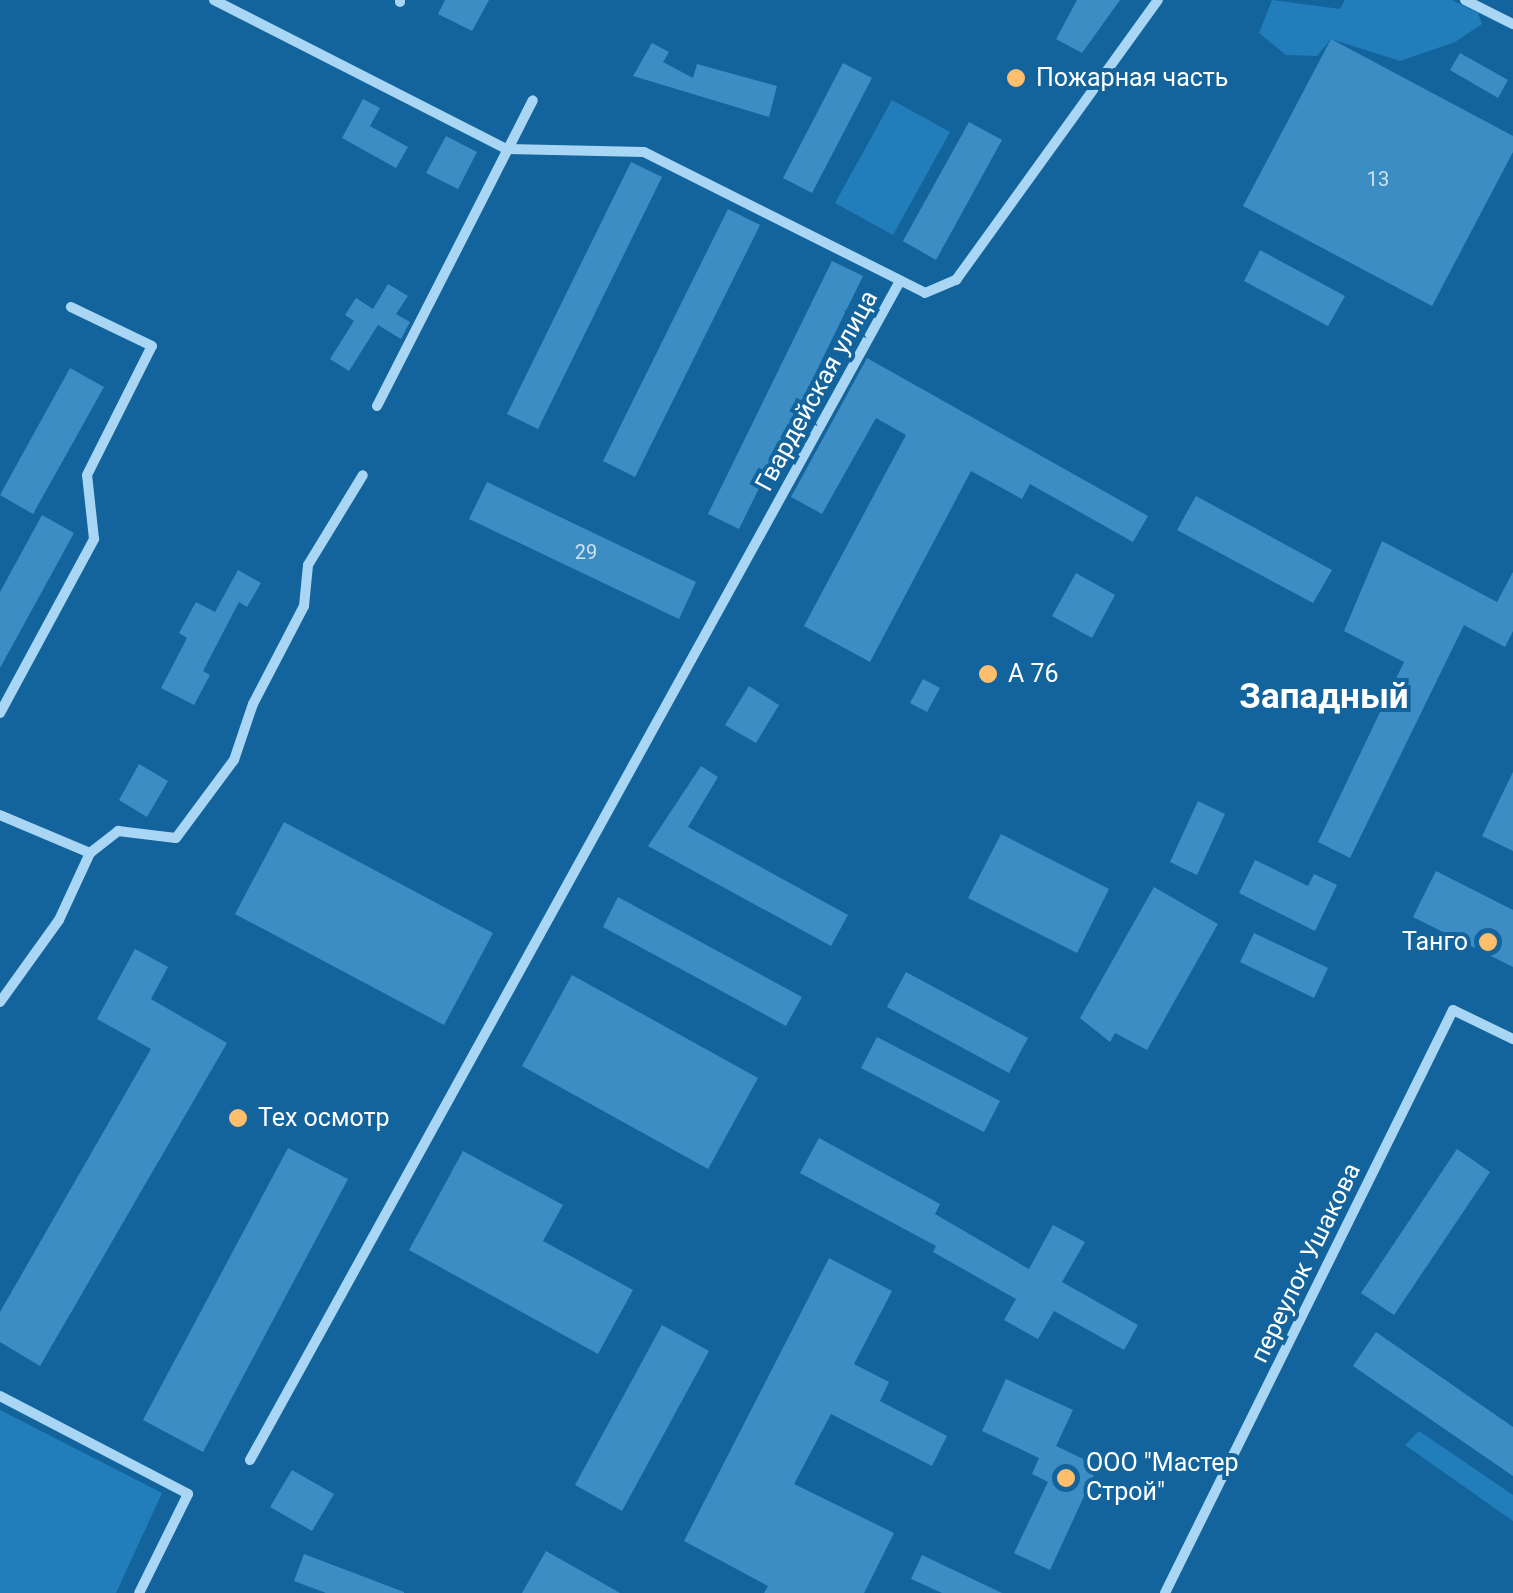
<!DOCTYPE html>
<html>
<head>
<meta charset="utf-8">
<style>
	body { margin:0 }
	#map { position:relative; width:1513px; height:1593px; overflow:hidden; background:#13649d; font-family:Roboto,sans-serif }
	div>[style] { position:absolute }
	.green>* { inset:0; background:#227eba }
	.building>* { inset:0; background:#3c8dc3 }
	.street>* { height:10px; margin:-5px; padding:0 5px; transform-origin:5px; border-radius:5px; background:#a9d6f4 }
	.dots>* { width:28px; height:28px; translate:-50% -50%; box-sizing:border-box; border:5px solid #13649d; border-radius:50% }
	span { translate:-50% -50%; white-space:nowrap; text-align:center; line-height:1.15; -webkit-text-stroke:8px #13649d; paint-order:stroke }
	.number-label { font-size:20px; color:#cee2f0 }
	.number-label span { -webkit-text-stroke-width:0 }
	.poi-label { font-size:25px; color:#fff }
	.left { translate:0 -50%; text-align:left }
	.right { translate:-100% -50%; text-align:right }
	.street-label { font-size:25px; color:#fff }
	.district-label { font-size:35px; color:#fff; font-weight:700 }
</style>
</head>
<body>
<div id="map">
	<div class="green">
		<i style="clip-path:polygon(1272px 0,1340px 9px,1345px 0,1452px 0,1478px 13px,1482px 24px,1455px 42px,1400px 61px,1331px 39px,1317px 56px,1286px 55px,1259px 33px)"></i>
		<i style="clip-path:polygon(892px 100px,950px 132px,893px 235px,835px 203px)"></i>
		<i style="clip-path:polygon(0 1410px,162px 1493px,116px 1593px,0 1593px)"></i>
		<i style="clip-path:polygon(1419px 1431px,1513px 1495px,1513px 1521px,1405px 1445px)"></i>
	</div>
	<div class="building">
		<i style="clip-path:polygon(445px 0,489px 0,472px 31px,438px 14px)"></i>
		<i style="clip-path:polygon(1077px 0,1120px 0,1082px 53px,1056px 39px)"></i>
		<i style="clip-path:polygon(1331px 39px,1513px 136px,1513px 152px,1432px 306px,1243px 206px)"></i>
		<i style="clip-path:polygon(652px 43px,669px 52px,663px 62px,693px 78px,697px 64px,777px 86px,769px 117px,633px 76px)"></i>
		<i style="clip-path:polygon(1460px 53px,1508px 80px,1498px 98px,1450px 70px)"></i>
		<i style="clip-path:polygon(843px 63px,872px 78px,812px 193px,783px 178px)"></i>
		<i style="clip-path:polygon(363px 99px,380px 108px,370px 126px,408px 147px,396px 168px,342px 138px)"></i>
		<i style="clip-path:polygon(969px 122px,1002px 140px,936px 260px,903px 241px)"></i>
		<i style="clip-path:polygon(446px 136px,477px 152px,458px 189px,426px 173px)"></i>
		<i style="clip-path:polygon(631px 162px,662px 177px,538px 429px,507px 414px)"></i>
		<i style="clip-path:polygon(728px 209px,760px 225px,635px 477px,603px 461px)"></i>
		<i style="clip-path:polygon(1260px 250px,1345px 296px,1328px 326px,1244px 281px)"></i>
		<i style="clip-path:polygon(832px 261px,863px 276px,739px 529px,708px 514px)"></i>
		<i style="clip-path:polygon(388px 284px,408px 296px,396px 314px,410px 322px,401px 339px,378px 325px,349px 371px,330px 359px,354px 321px,345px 315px,356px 298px,373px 309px)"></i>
		<i style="clip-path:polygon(867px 358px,1148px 516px,1133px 542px,1030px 484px,1022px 499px,971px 471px,870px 662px,804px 626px,906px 435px,876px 418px,822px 514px,791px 497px)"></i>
		<i style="clip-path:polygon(70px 368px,104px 387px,33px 514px,0 495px)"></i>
		<i style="clip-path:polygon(487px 482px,696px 582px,679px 619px,469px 519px)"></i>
		<i style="clip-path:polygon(1196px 496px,1332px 570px,1313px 603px,1177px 530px)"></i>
		<i style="clip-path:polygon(42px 515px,74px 533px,0 668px,0 592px)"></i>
		<i style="clip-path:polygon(1382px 541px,1497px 602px,1513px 572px,1513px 631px,1505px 647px,1464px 625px,1350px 858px,1318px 842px,1404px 662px,1344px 631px)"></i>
		<i style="clip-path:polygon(238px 570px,261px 583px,247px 607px,239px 602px,203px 671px,210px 675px,194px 705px,161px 688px,187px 638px,179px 633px,196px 602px,215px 612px)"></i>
		<i style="clip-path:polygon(1076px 573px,1115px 595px,1092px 638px,1052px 616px)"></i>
		<i style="clip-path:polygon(923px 679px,940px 688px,927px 712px,910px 703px)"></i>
		<i style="clip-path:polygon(749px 686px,779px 705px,756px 743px,725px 725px)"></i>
		<i style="clip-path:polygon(139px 764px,168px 781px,147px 817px,119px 800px)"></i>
		<i style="clip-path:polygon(701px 766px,718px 777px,688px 827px,848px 915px,831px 946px,648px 846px)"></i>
		<i style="clip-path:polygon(1513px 772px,1513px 851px,1482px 836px)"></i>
		<i style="clip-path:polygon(1198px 801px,1225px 814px,1197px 875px,1170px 862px)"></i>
		<i style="clip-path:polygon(284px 822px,493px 933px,444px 1025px,235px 914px)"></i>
		<i style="clip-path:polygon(1001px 834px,1109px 889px,1077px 953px,968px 898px)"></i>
		<i style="clip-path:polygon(1255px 860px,1308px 886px,1314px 874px,1337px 885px,1315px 931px,1239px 893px)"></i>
		<i style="clip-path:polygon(1436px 871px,1513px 910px,1513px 967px,1413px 917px)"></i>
		<i style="clip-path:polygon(1154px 887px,1218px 924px,1147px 1050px,1115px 1033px,1110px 1042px,1080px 1018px)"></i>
		<i style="clip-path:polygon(618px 897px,802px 997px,786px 1026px,603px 927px)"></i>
		<i style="clip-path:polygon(1254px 933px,1328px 968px,1314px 998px,1240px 962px)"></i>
		<i style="clip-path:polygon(135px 949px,168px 967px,151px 999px,227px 1043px,40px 1366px,0 1342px,0 1312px,151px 1049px,97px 1019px)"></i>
		<i style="clip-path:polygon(906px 972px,1028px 1038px,1009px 1073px,887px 1007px)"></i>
		<i style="clip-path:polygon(572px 975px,758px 1078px,708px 1169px,522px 1066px)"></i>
		<i style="clip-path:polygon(877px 1037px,1000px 1101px,984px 1132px,861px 1068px)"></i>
		<i style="clip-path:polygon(819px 1138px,940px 1204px,935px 1214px,1029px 1269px,1053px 1225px,1085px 1242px,1062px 1282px,1138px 1325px,1124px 1350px,1054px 1311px,1038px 1339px,1004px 1320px,1016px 1299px,933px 1252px,936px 1246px,800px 1173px)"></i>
		<i style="clip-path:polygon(288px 1148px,348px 1179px,203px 1452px,143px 1420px)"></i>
		<i style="clip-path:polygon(1457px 1149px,1490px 1172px,1394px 1315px,1361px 1293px)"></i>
		<i style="clip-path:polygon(463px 1151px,563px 1205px,543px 1241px,633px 1290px,598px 1354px,409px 1250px)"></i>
		<i style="clip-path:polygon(829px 1258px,892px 1291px,854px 1364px,889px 1382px,880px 1401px,947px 1436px,932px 1466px,831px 1414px,794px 1484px,894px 1533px,864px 1593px,764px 1593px,768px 1586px,684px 1541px)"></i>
		<i style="clip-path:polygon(662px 1325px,709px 1351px,622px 1511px,575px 1485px)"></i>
		<i style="clip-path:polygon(1376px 1332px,1513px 1427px,1513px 1476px,1353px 1366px)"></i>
		<i style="clip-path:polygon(1006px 1379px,1073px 1410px,1056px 1446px,1098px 1466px,1050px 1570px,1014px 1553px,1048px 1482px,1032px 1474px,1039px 1458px,982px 1431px)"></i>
		<i style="clip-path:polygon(292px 1470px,334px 1494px,312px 1531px,270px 1507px)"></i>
		<i style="clip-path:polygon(546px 1551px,620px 1593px,522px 1593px)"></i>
		<i style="clip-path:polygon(304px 1554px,404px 1592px,404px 1593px,326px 1593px,294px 1581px)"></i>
		<i style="clip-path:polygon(922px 1555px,1002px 1593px,942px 1593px,911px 1579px)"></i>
	</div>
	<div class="street">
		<i style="left:214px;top:0;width:329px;rotate:27deg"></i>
		<i style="left:507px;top:149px;width:137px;rotate:1.3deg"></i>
		<i style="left:644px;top:152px;width:314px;rotate:26.6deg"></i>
		<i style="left:925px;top:293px;width:34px;rotate:-23deg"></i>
		<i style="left:956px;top:280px;width:345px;rotate:-54.2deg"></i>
		<i style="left:400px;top:0;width:2px;rotate:90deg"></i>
		<i style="left:1465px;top:0;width:54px;rotate:26.6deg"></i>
		<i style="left:377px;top:406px;width:343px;rotate:-63deg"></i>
		<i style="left:0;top:713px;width:198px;rotate:-61.6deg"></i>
		<i style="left:94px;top:539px;width:64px;rotate:-96.2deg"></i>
		<i style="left:87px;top:475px;width:144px;rotate:-63.3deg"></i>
		<i style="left:152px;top:346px;width:90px;rotate:-154.3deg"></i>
		<i style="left:0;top:815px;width:98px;rotate:22.9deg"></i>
		<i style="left:0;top:1002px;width:101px;rotate:-54.3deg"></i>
		<i style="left:59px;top:920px;width:74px;rotate:-65.2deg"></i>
		<i style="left:90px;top:853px;width:36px;rotate:-38deg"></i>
		<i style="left:118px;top:831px;width:58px;rotate:6.9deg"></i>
		<i style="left:176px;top:838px;width:97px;rotate:-53.4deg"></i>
		<i style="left:234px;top:760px;width:59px;rotate:-71.3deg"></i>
		<i style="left:253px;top:704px;width:110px;rotate:-62.5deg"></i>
		<i style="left:304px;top:606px;width:41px;rotate:-84.4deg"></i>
		<i style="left:308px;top:565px;width:105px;rotate:-58.6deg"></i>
		<i style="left:0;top:1396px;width:212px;rotate:27.5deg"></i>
		<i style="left:188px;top:1494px;width:110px;rotate:116.3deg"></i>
		<i style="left:250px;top:1460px;width:1346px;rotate:-61.13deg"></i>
		<i style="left:1165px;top:1593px;width:650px;rotate:-63.71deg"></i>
		<i style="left:1453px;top:1010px;width:67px;rotate:25.8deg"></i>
	</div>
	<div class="dots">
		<i style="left:1016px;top:78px;background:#ffbe6c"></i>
		<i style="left:988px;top:674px;background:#ffbe6c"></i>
		<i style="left:1488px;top:942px;background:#ffbe6c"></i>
		<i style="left:238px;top:1118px;background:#ffbe6c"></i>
		<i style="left:1066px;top:1478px;background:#ffbe6c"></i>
	</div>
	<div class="number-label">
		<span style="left:1378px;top:179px">13</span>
		<span style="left:586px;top:552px">29</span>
	</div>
	<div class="poi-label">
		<span class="left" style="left:1036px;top:78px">Пожарная часть</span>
		<span class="left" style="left:1008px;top:674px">А 76</span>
		<span class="right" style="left:1468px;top:942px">Танго</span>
		<span class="left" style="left:258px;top:1118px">Тех осмотр</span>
		<span class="left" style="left:1086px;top:1478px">ООО "Мастер<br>Строй"</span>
	</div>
	<div class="street-label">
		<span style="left:817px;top:391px;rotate:-61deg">Гвардейская улица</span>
		<span style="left:1306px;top:1263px;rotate:-64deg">переулок Ушакова</span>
	</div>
	<div class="district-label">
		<span style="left:1324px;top:697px">Западный</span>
	</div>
</div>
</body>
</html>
